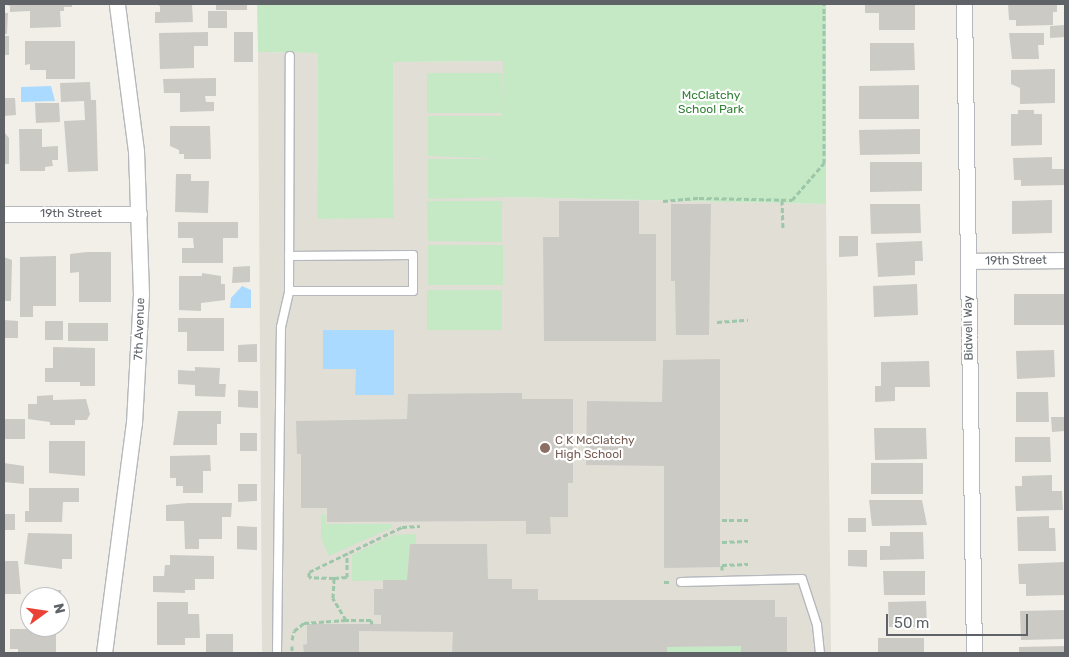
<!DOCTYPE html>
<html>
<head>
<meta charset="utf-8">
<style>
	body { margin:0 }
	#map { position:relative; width:1069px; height:657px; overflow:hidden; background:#f1efe8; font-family:Rubik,sans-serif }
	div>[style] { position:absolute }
	.education>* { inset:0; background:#e1ded6 }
	.green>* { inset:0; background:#c5e8c5 }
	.water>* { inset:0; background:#aadaff }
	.building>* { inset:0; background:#cccac5 }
	.path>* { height:3px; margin-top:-1.5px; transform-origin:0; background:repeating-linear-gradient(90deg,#9cc7a9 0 5px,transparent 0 7.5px) }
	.roads { filter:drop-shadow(1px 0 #b5b8bc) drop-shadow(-1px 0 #b5b8bc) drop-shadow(0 1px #b5b8bc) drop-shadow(0 -1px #b5b8bc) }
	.service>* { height:8px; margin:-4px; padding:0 4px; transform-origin:4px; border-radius:4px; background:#fff }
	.minor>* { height:15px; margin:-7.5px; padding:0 7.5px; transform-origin:7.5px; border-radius:7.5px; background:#fff }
	.dots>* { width:14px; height:14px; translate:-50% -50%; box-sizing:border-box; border:2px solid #fff; border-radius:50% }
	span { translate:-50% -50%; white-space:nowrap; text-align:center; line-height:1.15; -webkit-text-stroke:4.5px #fff; paint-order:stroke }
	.park-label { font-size:12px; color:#348238 }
	.street-label { font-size:12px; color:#5f6368 }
	.education-label { font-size:12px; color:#785e54 }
	.left { translate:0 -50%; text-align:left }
	.frame { position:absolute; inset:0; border:5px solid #5f6368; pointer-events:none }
	.north { position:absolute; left:20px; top:587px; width:50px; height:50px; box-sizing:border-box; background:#fff; border:1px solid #bfc1c3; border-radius:50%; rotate:76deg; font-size:14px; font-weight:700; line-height:20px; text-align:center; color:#5f6368 }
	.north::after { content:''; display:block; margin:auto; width:18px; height:22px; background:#ea4335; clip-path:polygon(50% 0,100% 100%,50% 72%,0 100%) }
	.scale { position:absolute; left:886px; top:614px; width:142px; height:22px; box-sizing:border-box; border:2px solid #5f6368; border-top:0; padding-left:6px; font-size:15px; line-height:18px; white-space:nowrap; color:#5f6368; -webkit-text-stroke:4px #fff; paint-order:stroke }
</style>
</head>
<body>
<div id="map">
	<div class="education">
		<i style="clip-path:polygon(258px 52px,318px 53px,317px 219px,394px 217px,393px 62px,503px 61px,503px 197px,826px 204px,831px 653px,262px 653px)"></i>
	</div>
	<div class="green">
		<i style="clip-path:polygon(257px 4px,826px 4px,826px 204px,503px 197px,428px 199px,428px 159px,503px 159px,428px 156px,428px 116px,502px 116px,503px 61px,393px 62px,394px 218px,317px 219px,318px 53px,258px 52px)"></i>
		<i style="clip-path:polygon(427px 73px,502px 73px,502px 113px,427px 113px)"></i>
		<i style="clip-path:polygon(427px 201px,502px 201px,502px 242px,428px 241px)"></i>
		<i style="clip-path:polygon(428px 245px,503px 245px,503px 285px,428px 285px)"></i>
		<i style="clip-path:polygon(427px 290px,502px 290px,502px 330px,427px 330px)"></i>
		<i style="clip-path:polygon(321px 514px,325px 514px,326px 524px,392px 524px,391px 528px,329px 556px,321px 538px)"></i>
		<i style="clip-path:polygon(416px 534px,416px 544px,410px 545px,407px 580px,352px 581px,352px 555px,393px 535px)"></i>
		<i style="clip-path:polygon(741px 646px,741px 653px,667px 653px,667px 647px)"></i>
	</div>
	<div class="water">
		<i style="clip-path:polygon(51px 86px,55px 101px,21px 102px,21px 87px)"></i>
		<i style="clip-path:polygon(242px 286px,251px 290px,251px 308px,230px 308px,231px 298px)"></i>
		<i style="clip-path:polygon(323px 330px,394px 330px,394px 395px,355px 395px,356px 369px,323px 369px)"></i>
	</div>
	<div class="building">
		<i style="clip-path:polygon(4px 4px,72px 4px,72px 7px,64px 7px,64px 11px,60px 11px,61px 27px,30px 28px,30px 11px,10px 12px,10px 6px)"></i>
		<i style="clip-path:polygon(156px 4px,192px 4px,193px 22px,155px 23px,155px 12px,160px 12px,160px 6px)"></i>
		<i style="clip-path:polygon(216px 4px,247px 4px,247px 10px,216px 10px)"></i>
		<i style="clip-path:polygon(865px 4px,915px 4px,915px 30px,879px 30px,879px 13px,865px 13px)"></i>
		<i style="clip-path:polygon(1008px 4px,1057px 4px,1057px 12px,1053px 12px,1053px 25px,1016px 26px,1016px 20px,1009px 20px)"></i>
		<i style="clip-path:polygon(208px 11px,227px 11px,227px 28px,208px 28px)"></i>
		<i style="clip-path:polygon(4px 13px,8px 13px,7px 34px,4px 34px)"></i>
		<i style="clip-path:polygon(1065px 25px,1065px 37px,1050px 38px,1050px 26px)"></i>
		<i style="clip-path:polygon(208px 32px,208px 46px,194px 46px,194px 68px,160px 69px,159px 33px)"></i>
		<i style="clip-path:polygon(234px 32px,253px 32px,253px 62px,234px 62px)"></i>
		<i style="clip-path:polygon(1009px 33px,1044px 33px,1044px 45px,1038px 45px,1039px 59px,1012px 59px)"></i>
		<i style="clip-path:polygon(4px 36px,9px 36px,9px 55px,4px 55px)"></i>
		<i style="clip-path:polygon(25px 41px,75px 41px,75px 79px,46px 79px,46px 70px,30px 70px,30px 64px,25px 65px)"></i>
		<i style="clip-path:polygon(870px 43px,914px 43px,915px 70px,870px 71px)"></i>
		<i style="clip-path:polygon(1055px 69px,1055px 103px,1020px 104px,1020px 88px,1011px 84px,1011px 70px)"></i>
		<i style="clip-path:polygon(216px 78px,216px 96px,205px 96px,206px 102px,214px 102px,214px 111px,180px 112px,180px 93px,164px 93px,163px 79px)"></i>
		<i style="clip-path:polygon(90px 82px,91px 100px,96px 100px,98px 171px,68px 172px,64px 121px,85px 120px,84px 101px,61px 102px,60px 83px)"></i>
		<i style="clip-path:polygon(919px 85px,919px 119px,859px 119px,859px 86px)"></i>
		<i style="clip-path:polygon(4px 98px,15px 98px,16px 115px,4px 116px)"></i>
		<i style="clip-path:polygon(35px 103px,59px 103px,60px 122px,36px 123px)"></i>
		<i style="clip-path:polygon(1018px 110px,1034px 110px,1034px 114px,1042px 114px,1042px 145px,1011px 146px,1011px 114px,1018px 114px)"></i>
		<i style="clip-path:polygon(170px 126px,210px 126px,211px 159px,184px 159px,184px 154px,179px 154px,179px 150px,170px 146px)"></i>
		<i style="clip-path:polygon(19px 129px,42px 129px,42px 147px,58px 146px,58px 160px,52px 160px,53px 166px,45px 167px,45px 171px,20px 171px)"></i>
		<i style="clip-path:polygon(920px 129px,920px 154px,860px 155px,859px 130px)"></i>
		<i style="clip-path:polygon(4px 132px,9px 138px,9px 164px,4px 164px)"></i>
		<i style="clip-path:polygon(1052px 157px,1052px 169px,1065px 169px,1065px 185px,1021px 186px,1021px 180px,1014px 180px,1013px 158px)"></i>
		<i style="clip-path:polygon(870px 162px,922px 162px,922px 191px,870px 192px)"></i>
		<i style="clip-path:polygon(176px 174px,191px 174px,191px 181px,209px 181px,208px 213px,175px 212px)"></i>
		<i style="clip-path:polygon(1052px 200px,1052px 233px,1012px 234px,1012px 201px)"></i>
		<i style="clip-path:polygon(559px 201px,639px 201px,639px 234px,656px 234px,656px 341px,544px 341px,543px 237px,559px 237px)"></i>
		<i style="clip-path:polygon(671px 204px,711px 204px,709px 335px,676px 335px,675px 281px,671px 281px)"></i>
		<i style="clip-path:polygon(870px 204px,920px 204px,921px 233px,871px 234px)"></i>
		<i style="clip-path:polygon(178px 222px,238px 222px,238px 238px,223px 238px,223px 263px,182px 263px,182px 248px,194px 248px,193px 238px,178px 238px)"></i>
		<i style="clip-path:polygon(839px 236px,858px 236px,858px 256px,839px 257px)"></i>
		<i style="clip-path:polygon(922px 241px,923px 261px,915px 261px,915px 275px,878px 277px,876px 243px)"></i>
		<i style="clip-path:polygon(87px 252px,111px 252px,111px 302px,79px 302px,79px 272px,70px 273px,70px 254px)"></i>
		<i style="clip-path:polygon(56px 256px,56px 306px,33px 306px,33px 317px,20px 317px,20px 257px)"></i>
		<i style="clip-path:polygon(4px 257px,12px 260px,11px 301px,4px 301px)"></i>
		<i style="clip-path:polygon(250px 266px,250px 282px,232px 283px,233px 267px)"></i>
		<i style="clip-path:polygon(202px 273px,221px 276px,221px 284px,225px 284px,225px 300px,201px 303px,201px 311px,179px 310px,179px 276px,202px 276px)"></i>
		<i style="clip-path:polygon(917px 284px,918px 315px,874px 317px,873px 286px)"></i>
		<i style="clip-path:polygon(1014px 294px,1065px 294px,1065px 325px,1014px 325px)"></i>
		<i style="clip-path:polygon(178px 318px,224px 318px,224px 351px,187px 351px,187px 332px,178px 332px)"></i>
		<i style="clip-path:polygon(4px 320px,18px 321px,18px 338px,4px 338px)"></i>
		<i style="clip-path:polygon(45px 321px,63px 321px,63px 340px,45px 340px)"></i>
		<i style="clip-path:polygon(68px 323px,108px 323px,108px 341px,68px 341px)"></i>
		<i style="clip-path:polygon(257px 344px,257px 362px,238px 362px,238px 345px)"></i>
		<i style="clip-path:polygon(53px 347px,95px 348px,95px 386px,80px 386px,80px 382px,45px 382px,45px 368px,53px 368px)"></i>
		<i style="clip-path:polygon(1054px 350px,1055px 377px,1017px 379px,1016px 351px)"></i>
		<i style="clip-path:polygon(720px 359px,720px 567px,664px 568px,664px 466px,586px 465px,587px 401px,662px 402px,663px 360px)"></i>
		<i style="clip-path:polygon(929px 361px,930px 387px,895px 387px,895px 401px,875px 402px,875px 386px,881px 386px,881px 362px)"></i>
		<i style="clip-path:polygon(195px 367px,220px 368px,219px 384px,226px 384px,225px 397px,195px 396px,195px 385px,178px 384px,178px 370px,195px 371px)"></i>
		<i style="clip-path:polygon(238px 390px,258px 391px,258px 408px,238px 407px)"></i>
		<i style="clip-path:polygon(1016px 392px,1048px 392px,1049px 422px,1016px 422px)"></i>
		<i style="clip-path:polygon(522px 393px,522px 399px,573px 399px,573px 483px,568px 483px,568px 517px,550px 517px,551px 534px,526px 534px,526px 521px,327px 522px,327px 508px,301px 508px,301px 454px,297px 454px,296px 421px,407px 419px,408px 394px)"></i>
		<i style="clip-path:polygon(53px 395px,53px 400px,86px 399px,90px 414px,87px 420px,75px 420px,75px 425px,50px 425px,50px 422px,28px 419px,28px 404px,37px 404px,37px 396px)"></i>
		<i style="clip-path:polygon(178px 411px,221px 411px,221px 424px,217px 424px,217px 445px,173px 445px)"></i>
		<i style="clip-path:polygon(1051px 417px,1065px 417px,1065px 431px,1052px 432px)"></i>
		<i style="clip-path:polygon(4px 419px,25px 419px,25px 439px,4px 439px)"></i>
		<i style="clip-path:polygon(874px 428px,926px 428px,927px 459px,875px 460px)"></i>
		<i style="clip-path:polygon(240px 433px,257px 433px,257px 451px,240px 451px)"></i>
		<i style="clip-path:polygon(1015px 437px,1050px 437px,1051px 462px,1015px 462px)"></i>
		<i style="clip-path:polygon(49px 441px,85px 441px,85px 476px,49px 473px)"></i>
		<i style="clip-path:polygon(210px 455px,211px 471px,203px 471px,203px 493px,183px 493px,183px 486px,176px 486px,176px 478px,170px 478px,170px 456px)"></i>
		<i style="clip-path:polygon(4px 463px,24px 466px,24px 484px,4px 482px)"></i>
		<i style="clip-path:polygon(871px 463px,923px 463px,923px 494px,871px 494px)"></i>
		<i style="clip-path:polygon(1052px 475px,1052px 491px,1062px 491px,1063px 510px,1016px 511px,1015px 486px,1022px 486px,1022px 476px)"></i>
		<i style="clip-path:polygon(238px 484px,257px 484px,257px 501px,238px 502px)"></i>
		<i style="clip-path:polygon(29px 488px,79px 488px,79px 502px,63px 502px,62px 522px,25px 522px,25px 511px,29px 511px)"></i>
		<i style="clip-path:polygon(869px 500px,922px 500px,927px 525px,872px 526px)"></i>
		<i style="clip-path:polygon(188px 503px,232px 503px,231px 517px,222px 517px,222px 539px,199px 539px,199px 549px,185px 549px,184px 521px,166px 521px,166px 505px)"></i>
		<i style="clip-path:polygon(4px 514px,15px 514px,15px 530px,4px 530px)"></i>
		<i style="clip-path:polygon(1049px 516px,1049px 528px,1055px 528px,1056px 551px,1018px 551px,1017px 517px)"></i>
		<i style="clip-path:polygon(848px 518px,866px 518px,866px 532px,848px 532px)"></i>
		<i style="clip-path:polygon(237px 526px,257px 527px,257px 550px,237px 549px)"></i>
		<i style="clip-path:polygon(890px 532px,923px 532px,924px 559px,880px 560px,880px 546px,890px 546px)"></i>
		<i style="clip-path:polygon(28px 533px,72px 534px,72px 559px,62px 559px,62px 569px,24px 564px)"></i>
		<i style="clip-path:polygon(410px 544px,487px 544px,488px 579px,512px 579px,512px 589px,538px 589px,538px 600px,775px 600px,775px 617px,787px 617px,787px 653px,741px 653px,741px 646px,667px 647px,667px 653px,452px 653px,453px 632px,359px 631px,359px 653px,304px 653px,303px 645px,307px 644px,307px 624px,381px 624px,381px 615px,374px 615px,374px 589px,383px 589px,383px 580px,407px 580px)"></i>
		<i style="clip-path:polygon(848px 550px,867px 550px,867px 567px,848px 566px)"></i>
		<i style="clip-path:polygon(170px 555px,214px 556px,214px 579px,195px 579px,195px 590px,185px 590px,185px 593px,153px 592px,153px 576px,164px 576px,165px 565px,170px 565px)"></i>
		<i style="clip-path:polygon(4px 561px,18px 561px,21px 594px,4px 594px)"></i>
		<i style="clip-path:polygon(1065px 562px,1065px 595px,1026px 596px,1026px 584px,1019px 584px,1018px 564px)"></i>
		<i style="clip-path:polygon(883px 571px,925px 571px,925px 595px,884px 595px)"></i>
		<i style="clip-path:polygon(33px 590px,61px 590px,61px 597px,33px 597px)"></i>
		<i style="clip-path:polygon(26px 597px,30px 597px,30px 614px,26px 614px)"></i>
		<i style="clip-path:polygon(926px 601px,927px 627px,889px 627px,888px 602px)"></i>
		<i style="clip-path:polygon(157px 602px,188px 602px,188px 614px,199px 614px,200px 638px,185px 638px,185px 645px,157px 645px)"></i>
		<i style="clip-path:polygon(1065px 610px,1065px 639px,1021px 640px,1020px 611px)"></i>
		<i style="clip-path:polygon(10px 629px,56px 629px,56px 653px,18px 653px,18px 649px,10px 649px)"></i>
		<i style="clip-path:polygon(206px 634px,233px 634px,233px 653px,206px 652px)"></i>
		<i style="clip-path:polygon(878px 638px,924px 638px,924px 653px,878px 653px)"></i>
		<i style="clip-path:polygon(1065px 646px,1065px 653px,1019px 653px,1019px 647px)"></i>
	</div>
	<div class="path">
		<i style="left:782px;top:200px;width:28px;rotate:88deg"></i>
		<i style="left:663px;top:201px;width:36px;rotate:-5deg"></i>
		<i style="left:699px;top:198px;width:93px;rotate:1.2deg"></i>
		<i style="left:792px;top:200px;width:49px;rotate:-49.1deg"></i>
		<i style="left:824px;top:163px;width:159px;rotate:-90deg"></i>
		<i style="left:717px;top:322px;width:31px;rotate:-4deg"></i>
		<i style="left:722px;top:520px;width:26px"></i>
		<i style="left:722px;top:542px;width:26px;rotate:-2deg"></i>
		<i style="left:722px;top:570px;width:5px;rotate:-90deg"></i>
		<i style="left:722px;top:565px;width:26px;rotate:-2deg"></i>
		<i style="left:334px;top:578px;width:13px;rotate:-4deg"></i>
		<i style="left:347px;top:577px;width:24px;rotate:-90deg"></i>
		<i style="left:664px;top:582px;width:7px"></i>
		<i style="left:372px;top:624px;width:4px;rotate:-104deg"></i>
		<i style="left:371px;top:620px;width:25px;rotate:180deg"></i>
		<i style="left:346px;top:620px;width:26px;rotate:-121deg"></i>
		<i style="left:333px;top:598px;width:20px;rotate:-87deg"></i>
		<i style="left:334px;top:578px;width:25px;rotate:-178deg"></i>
		<i style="left:309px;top:577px;width:5px;rotate:-90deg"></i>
		<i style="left:309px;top:572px;width:103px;rotate:-25.8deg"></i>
		<i style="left:402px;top:527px;width:18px;rotate:-3deg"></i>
		<i style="left:292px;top:640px;width:9px;rotate:-77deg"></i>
		<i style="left:294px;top:631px;width:13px;rotate:-39deg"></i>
		<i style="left:304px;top:623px;width:42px;rotate:-4.1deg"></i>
		<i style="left:292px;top:646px;width:7px;rotate:90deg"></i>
	</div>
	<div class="roads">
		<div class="service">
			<i style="left:289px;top:291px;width:124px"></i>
			<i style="left:413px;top:291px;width:36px;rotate:-90deg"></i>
			<i style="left:413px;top:255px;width:124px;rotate:179.5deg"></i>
			<i style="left:681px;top:582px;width:121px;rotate:-1.4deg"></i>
			<i style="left:802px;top:579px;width:48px;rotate:71.9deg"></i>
			<i style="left:817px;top:625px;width:28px;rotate:84deg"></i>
			<i style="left:277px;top:653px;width:326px;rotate:-89.3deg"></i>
			<i style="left:281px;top:327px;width:37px;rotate:-77deg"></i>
			<i style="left:289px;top:291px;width:235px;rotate:-89.8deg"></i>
		</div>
		<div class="minor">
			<i style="left:964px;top:4px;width:649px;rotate:89.12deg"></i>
			<i style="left:4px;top:214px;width:135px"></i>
			<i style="left:968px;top:261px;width:97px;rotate:-0.6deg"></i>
			<i style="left:104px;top:653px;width:232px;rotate:-82.6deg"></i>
			<i style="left:134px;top:423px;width:129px;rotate:-86.9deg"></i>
			<i style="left:141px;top:294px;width:143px;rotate:-92deg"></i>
			<i style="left:136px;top:151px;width:148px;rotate:-97.4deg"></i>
		</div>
	</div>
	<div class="dots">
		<i style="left:545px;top:448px;background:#8d6e63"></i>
	</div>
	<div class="park-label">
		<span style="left:711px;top:103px">McClatchy<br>School Park</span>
	</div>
	<div class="street-label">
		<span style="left:71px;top:214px">19th Street</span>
		<span style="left:1016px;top:261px;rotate:-1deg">19th Street</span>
		<span style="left:969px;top:328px;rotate:-91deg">Bidwell Way</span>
		<span style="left:140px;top:329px;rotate:-88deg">7th Avenue</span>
	</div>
	<div class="education-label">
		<span class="left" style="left:555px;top:448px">C K McClatchy<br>High School</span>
	</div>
	<div class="frame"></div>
	<div class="north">N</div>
	<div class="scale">50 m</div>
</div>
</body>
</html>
